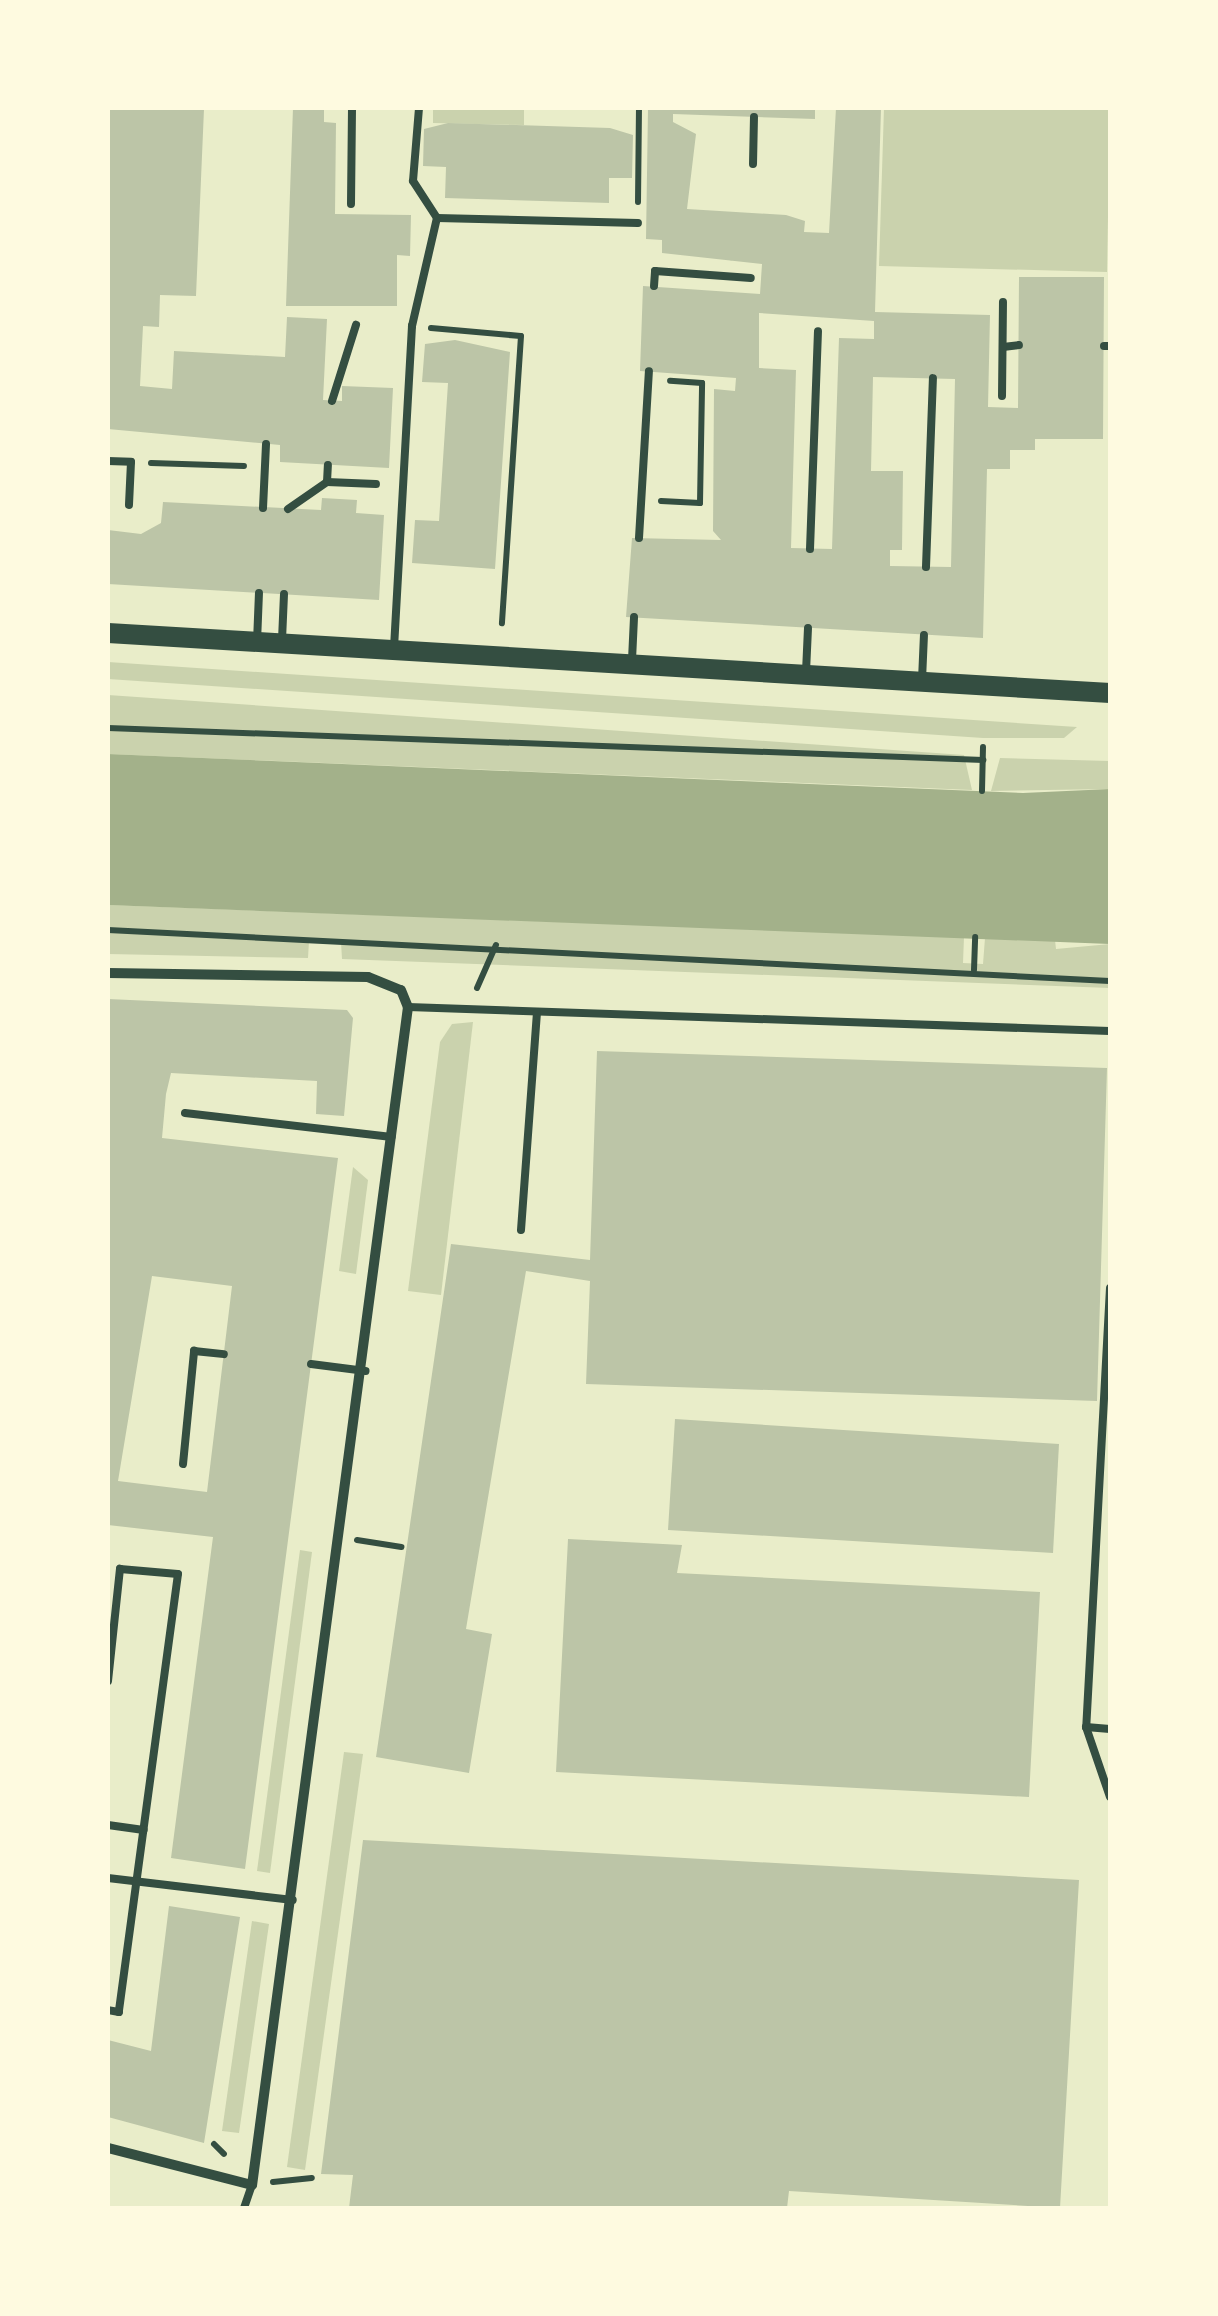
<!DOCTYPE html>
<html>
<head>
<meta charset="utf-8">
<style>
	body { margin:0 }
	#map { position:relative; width:1218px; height:2316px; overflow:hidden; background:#e9edc9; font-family:"IBM Plex Sans",sans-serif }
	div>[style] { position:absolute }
	.green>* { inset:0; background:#cad2ad }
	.water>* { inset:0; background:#a3b18a }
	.building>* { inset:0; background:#bcc5a7 }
	.path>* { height:6px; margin:-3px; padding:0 3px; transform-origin:3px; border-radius:3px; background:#344e41 }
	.service>* { height:8px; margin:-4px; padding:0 4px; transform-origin:4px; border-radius:4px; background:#344e41 }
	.minor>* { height:10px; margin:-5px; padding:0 5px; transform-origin:5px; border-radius:5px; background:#344e41 }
	.secondary>* { height:20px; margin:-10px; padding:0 10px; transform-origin:10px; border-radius:10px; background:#344e41 }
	span { translate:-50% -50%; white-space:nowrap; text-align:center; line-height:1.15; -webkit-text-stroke:8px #fefae0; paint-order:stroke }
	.frame { position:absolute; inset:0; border:110px solid #fefae0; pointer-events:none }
</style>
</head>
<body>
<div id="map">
	<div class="green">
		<i style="clip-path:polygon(433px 108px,524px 108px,524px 125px,433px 123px)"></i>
		<i style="clip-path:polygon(884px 108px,1110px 108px,1107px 272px,879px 266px)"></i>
		<i style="clip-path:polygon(108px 662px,1077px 727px,1064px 738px,983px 738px,108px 679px)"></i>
		<i style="clip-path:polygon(108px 695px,964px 755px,972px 790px,108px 754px)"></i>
		<i style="clip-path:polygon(1000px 758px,1110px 761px,1110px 789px,991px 791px)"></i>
		<i style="clip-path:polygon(108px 905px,964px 937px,963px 963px,983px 964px,985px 938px,1055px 940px,1056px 949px,1110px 944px,1110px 988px,342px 959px,341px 942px,309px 941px,308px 958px,108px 954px)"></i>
		<i style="clip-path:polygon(473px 1022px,441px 1295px,408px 1291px,440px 1042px,452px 1024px)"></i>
		<i style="clip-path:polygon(353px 1167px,368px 1180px,356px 1274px,339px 1271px)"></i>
		<i style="clip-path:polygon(300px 1550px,312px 1552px,270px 1873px,257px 1871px)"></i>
		<i style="clip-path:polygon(344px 1752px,363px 1754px,305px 2170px,287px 2167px)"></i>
		<i style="clip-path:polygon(252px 1921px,269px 1924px,239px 2133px,222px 2131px)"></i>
	</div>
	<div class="water">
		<i style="clip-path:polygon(108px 754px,1023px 793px,1110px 789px,1110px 944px,108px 905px)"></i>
	</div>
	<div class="building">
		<i style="clip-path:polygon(108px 108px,204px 109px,196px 296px,160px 295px,159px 327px,143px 326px,140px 386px,172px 389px,174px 351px,285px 357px,287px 317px,327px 319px,323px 400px,342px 401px,342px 386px,393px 388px,389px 468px,280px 462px,280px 445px,108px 429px)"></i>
		<i style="clip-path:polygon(293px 108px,324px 108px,324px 122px,336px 123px,335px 214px,411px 215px,410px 256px,397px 255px,397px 306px,286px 306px)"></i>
		<i style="clip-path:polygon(evenodd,648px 108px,815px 108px,815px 119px,673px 114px,673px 122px,696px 134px,687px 209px,786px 215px,805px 221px,804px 232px,829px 233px,836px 108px,881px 108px,875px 312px,990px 315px,988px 407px,1018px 408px,1019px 277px,1104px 277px,1103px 439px,1035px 439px,1035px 450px,1010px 450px,1010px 469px,987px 469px,983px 638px,626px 617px,632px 538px,721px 540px,713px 531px,714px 389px,735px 391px,736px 378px,640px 371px,643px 286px,760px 294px,762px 264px,662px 253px,662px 240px,646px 239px,648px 108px,759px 313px,874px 321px,874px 339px,839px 338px,832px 549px,791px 548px,796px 370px,759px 368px,759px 313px,648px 108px,873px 377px,955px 379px,951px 567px,890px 566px,890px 550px,902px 550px,903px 471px,871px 471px,873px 377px)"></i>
		<i style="clip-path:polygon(448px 123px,610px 128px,633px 135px,632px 178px,609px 178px,609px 203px,445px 198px,446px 167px,423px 166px,424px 129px)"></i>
		<i style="clip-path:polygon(455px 340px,510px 352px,495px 569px,412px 563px,415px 520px,439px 521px,448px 383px,422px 382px,425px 344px)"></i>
		<i style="clip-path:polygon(322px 498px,357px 500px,356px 513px,384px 515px,379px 600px,108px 584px,108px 530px,141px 534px,161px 523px,163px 502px,321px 510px)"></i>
		<i style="clip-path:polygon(evenodd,108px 999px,347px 1010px,353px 1018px,344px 1116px,316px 1114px,317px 1081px,171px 1073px,166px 1094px,162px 1138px,338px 1158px,245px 1869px,171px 1858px,213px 1537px,108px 1525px,108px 999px,152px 1276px,232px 1286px,207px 1492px,118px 1481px,152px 1276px)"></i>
		<i style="clip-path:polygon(597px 1051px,1107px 1068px,1097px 1401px,586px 1384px,590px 1281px,526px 1271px,466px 1629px,492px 1634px,469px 1773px,376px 1757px,451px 1244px,590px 1260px)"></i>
		<i style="clip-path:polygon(675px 1419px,1059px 1444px,1053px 1553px,668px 1530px)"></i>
		<i style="clip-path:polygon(568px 1539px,682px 1545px,677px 1573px,1040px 1592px,1029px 1797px,556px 1772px)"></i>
		<i style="clip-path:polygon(363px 1840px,1079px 1880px,1060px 2208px,789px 2191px,787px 2208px,349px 2208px,353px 2175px,321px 2174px)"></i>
		<i style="clip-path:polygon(169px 1906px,240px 1917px,204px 2143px,108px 2117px,108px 2040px,151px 2051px)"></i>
	</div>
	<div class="path">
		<i style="left:638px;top:202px;width:94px;rotate:-89.4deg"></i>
		<i style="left:431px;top:328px;width:90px;rotate:5.1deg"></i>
		<i style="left:521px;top:336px;width:288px;rotate:93.8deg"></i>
		<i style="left:151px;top:463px;width:93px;rotate:1.8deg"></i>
		<i style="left:661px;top:501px;width:39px;rotate:3deg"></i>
		<i style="left:700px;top:503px;width:120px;rotate:-89deg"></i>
		<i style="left:702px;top:383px;width:32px;rotate:-176deg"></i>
		<i style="left:108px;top:728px;width:876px;rotate:2.09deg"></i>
		<i style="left:982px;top:791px;width:44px;rotate:-88.7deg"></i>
		<i style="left:108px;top:930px;width:1003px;rotate:2.91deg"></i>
		<i style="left:974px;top:970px;width:33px;rotate:-88deg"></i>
		<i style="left:477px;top:988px;width:47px;rotate:-66.2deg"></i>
		<i style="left:357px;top:1540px;width:45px;rotate:9deg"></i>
		<i style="left:214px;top:2144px;width:14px;rotate:45deg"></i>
		<i style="left:273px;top:2182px;width:39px;rotate:-6deg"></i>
	</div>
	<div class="service">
		<i style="left:419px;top:108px;width:73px;rotate:94.7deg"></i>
		<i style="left:413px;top:181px;width:44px;rotate:57deg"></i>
		<i style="left:437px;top:218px;width:201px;rotate:1.4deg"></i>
		<i style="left:753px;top:164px;width:47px;rotate:-88.8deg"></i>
		<i style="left:351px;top:204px;width:96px;rotate:-89.4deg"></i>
		<i style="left:654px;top:286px;width:15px;rotate:-86deg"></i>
		<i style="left:655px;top:271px;width:96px;rotate:4.2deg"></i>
		<i style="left:1104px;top:346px;width:6px"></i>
		<i style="left:1003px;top:347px;width:16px;rotate:-7deg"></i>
		<i style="left:1002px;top:396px;width:94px;rotate:-89.4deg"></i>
		<i style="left:332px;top:401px;width:80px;rotate:-72.5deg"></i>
		<i style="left:108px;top:461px;width:23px;rotate:2deg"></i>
		<i style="left:131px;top:462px;width:43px;rotate:92.7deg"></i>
		<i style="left:327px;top:482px;width:49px;rotate:2.3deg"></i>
		<i style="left:263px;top:508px;width:64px;rotate:-87.3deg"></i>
		<i style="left:288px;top:509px;width:47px;rotate:-34.7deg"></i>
		<i style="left:327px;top:482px;width:17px;rotate:-87deg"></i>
		<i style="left:639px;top:538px;width:167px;rotate:-86.6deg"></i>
		<i style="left:810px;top:549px;width:218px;rotate:-87.9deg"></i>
		<i style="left:926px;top:567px;width:189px;rotate:-87.9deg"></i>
		<i style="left:282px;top:640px;width:46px;rotate:-87.5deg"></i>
		<i style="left:257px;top:642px;width:49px;rotate:-87.7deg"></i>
		<i style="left:394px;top:648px;width:323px;rotate:-86.8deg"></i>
		<i style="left:412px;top:326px;width:111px;rotate:-77deg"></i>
		<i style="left:632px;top:660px;width:43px;rotate:-87.3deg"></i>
		<i style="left:806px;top:672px;width:44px;rotate:-87.4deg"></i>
		<i style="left:922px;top:680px;width:45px;rotate:-87.5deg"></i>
		<i style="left:408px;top:1007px;width:702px;rotate:1.96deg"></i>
		<i style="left:185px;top:1113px;width:208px;rotate:6.6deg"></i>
		<i style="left:521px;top:1230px;width:218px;rotate:-85.8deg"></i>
		<i style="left:1110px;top:1288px;width:440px;rotate:93.1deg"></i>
		<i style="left:1086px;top:1727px;width:74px;rotate:71.1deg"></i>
		<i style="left:311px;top:1364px;width:55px;rotate:7.3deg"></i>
		<i style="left:183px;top:1464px;width:114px;rotate:-84.4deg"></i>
		<i style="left:194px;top:1351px;width:30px;rotate:6deg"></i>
		<i style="left:108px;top:1681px;width:113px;rotate:-83.9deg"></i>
		<i style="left:120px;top:1569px;width:58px;rotate:4.9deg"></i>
		<i style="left:178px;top:1574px;width:442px;rotate:97.7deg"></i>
		<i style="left:119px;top:2012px;width:11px;rotate:-170deg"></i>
		<i style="left:1086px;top:1727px;width:24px;rotate:5deg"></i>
		<i style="left:108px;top:1825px;width:36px;rotate:8deg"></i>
		<i style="left:108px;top:1878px;width:186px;rotate:6.8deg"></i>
		<i style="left:244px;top:2208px;width:24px;rotate:-71deg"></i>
	</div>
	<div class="minor">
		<i style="left:108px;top:973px;width:260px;rotate:0.9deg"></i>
		<i style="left:368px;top:977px;width:35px;rotate:22deg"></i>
		<i style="left:401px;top:990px;width:18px;rotate:68deg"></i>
		<i style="left:408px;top:1007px;width:1188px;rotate:97.54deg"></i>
		<i style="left:252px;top:2185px;width:149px;rotate:-165.6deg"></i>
	</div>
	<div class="secondary">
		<i style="left:108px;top:633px;width:1004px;rotate:3.43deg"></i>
	</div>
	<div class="frame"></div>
</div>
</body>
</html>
